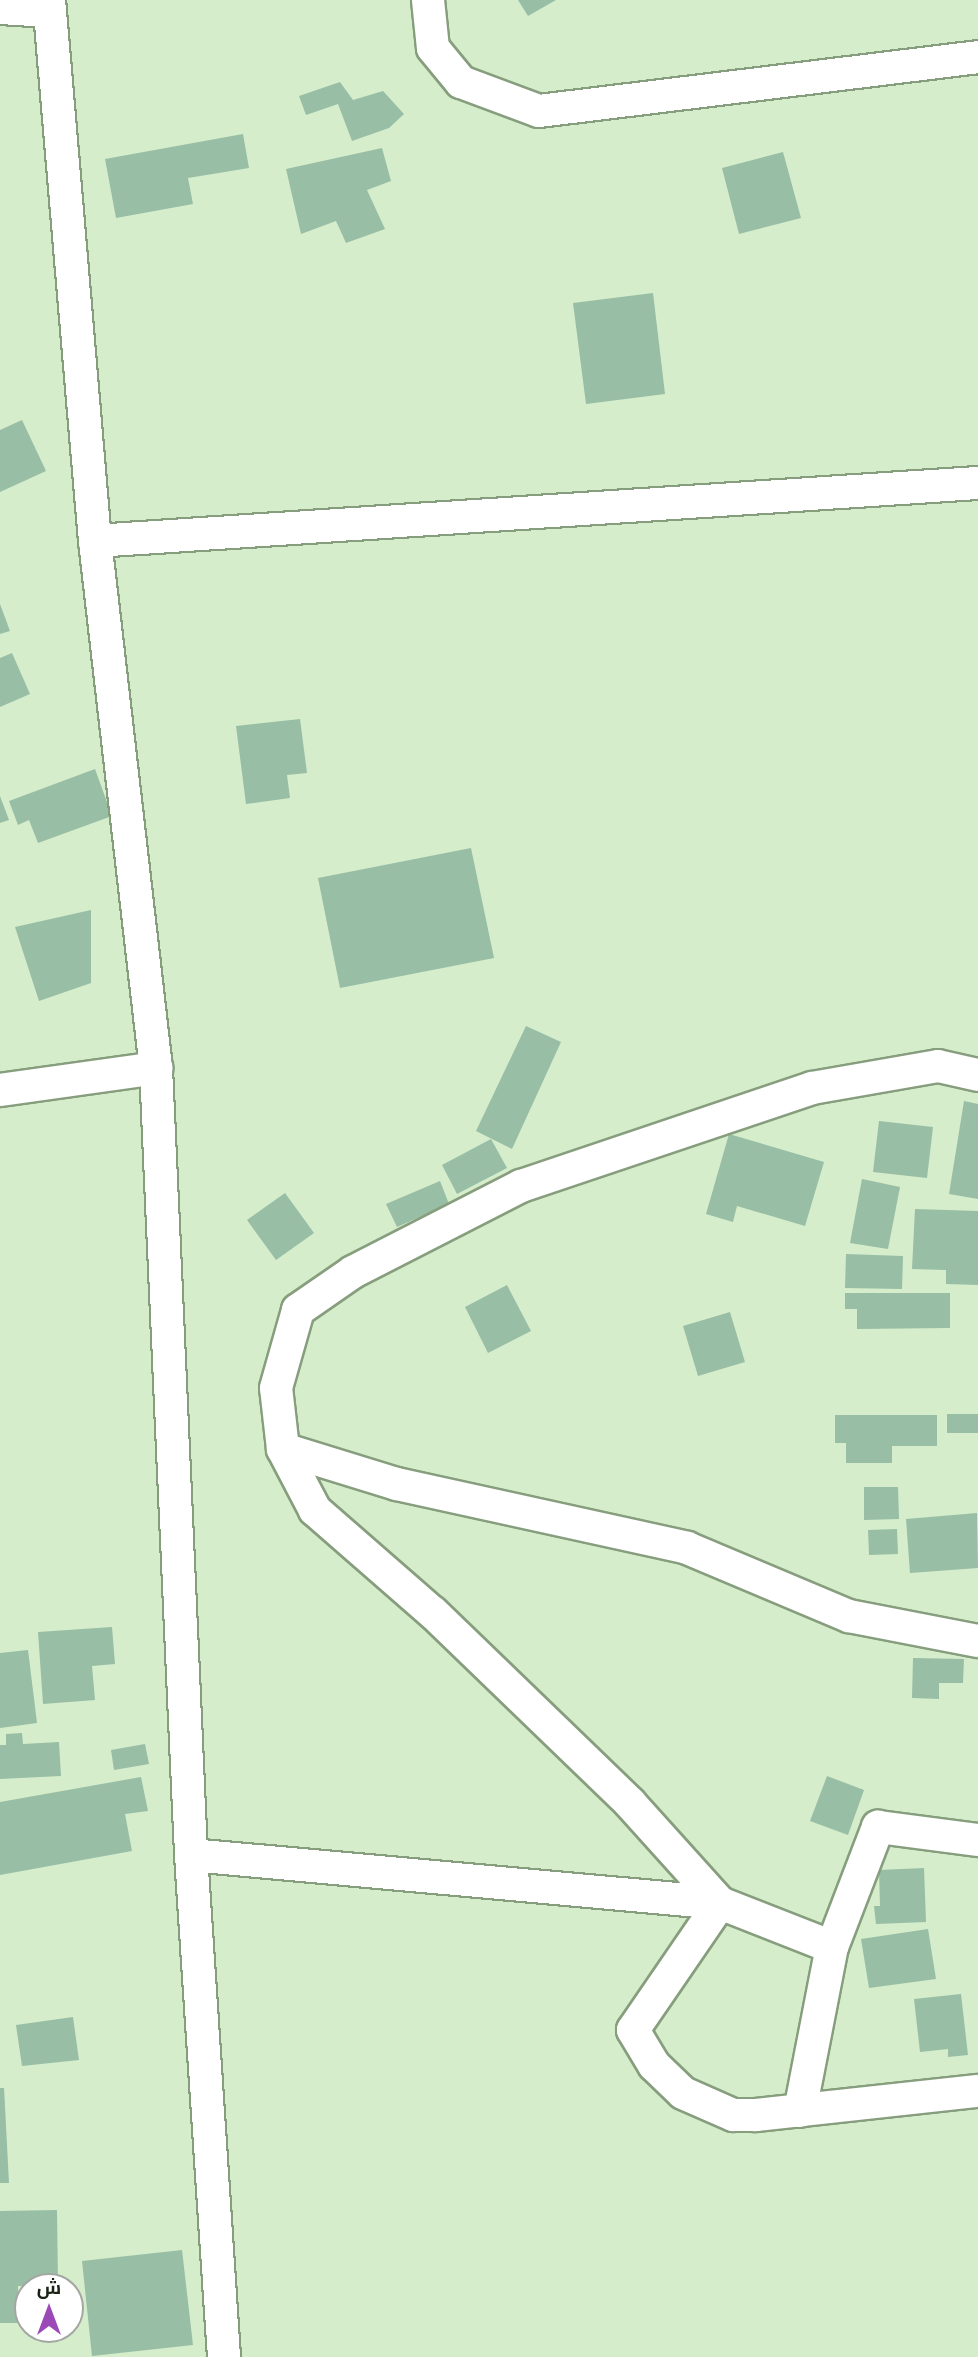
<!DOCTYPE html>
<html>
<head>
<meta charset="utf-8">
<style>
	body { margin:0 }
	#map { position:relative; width:978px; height:2357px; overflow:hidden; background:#d5edcb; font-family:Overpass,Cairo,sans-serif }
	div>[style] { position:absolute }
	.building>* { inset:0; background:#98bea5 }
	.roads { filter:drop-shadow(2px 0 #879e7e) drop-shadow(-2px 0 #879e7e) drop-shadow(0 2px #879e7e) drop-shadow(0 -2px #879e7e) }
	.street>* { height:32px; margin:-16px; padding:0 16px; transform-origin:16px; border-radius:16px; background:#fff }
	span { translate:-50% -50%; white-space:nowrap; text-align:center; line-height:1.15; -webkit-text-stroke:5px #fff; paint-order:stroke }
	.north { position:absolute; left:14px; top:2273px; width:70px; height:70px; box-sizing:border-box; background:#fff; border:2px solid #a3a7a2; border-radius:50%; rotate:0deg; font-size:19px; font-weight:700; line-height:28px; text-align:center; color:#1a2316 }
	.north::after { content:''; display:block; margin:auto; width:24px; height:32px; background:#9c49b8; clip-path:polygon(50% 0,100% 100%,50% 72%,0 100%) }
</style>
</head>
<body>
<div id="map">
	<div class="building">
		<i style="clip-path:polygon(518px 0,556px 0,528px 16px)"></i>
		<i style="clip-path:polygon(340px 82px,353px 100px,383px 91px,404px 114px,389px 128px,352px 141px,338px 104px,306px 115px,299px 96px)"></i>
		<i style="clip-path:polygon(243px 134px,249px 168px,188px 178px,193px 204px,116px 218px,105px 159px)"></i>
		<i style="clip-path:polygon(382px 148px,391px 181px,367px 190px,385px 229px,346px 243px,336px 221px,301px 234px,286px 169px)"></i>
		<i style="clip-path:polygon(783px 152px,801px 218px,739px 234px,722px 168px)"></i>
		<i style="clip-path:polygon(653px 293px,665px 394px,586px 404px,573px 303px)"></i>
		<i style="clip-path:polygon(22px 420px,46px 471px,0 492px,0 430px)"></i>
		<i style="clip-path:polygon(0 604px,10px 631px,0 634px)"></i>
		<i style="clip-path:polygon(12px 653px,30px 694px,0 707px,0 658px)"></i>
		<i style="clip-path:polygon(300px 719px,307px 773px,287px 775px,290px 798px,246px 804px,236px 726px)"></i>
		<i style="clip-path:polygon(95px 769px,112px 816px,38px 843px,29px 820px,18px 825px,9px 801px)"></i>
		<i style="clip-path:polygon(0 796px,9px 820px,0 823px)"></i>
		<i style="clip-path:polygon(471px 848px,494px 958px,340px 988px,318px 878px)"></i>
		<i style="clip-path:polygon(91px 910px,91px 983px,39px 1001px,15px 927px)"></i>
		<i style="clip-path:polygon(526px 1026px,561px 1042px,512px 1149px,476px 1131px)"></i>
		<i style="clip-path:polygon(964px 1101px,978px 1104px,978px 1199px,949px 1194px)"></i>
		<i style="clip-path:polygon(879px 1121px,933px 1127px,927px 1178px,873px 1172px)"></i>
		<i style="clip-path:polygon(729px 1134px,824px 1162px,805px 1226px,737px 1206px,733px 1222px,706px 1214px)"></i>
		<i style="clip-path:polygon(491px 1139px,507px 1168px,457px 1194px,442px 1165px)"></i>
		<i style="clip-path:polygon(862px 1179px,900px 1187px,888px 1249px,850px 1243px)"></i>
		<i style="clip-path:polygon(440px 1181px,449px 1204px,397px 1227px,386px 1204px)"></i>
		<i style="clip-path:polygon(285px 1193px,314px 1233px,276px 1260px,247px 1220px)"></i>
		<i style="clip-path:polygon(915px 1209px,978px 1211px,978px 1285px,946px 1284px,946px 1270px,912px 1269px)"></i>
		<i style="clip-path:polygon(846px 1254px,903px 1256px,902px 1289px,845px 1288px)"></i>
		<i style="clip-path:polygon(507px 1285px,531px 1331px,488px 1353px,465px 1307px)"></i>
		<i style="clip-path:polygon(845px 1293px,950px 1293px,950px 1328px,857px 1329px,857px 1309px,845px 1309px)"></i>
		<i style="clip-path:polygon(730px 1312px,745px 1362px,698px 1376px,683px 1326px)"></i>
		<i style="clip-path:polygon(947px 1414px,978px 1414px,978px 1433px,947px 1433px)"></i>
		<i style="clip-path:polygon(835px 1415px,937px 1415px,937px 1446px,892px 1446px,892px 1463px,846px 1463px,846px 1443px,835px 1443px)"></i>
		<i style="clip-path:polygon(864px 1487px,898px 1487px,899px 1519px,864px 1520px)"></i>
		<i style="clip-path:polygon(977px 1513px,978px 1568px,910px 1573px,906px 1519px)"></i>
		<i style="clip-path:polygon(897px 1529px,898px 1554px,869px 1555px,868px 1530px)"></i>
		<i style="clip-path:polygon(112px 1627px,115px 1664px,92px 1666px,95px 1700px,43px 1704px,38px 1632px)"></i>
		<i style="clip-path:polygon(28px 1650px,37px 1723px,0 1728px,0 1653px)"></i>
		<i style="clip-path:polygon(913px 1658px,964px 1659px,963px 1683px,939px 1683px,939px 1699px,912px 1698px)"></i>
		<i style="clip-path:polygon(22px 1733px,23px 1744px,59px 1742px,61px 1776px,0 1779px,0 1745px,6px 1745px,6px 1734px)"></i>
		<i style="clip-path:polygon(145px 1744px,149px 1764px,114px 1770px,111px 1750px)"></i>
		<i style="clip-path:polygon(827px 1776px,864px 1790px,848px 1835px,810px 1821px)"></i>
		<i style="clip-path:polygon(141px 1777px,148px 1811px,125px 1814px,132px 1851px,0 1875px,0 1802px)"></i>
		<i style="clip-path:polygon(924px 1868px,926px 1922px,876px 1924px,874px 1906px,880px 1906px,879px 1870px)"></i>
		<i style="clip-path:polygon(928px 1929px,936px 1979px,869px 1988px,861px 1939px)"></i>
		<i style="clip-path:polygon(961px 1994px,968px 2055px,948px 2057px,948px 2049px,920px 2052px,914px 1999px)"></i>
		<i style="clip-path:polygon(73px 2017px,79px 2060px,22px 2066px,16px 2025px)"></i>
		<i style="clip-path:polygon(0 2088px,4px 2088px,9px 2183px,0 2183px)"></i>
		<i style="clip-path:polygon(57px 2210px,58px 2285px,18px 2286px,18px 2323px,0 2323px,0 2211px)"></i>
		<i style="clip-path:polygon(182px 2250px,193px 2345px,92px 2356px,82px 2261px)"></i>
	</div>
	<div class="roads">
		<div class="street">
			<i style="left:49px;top:0;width:543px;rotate:85.14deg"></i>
			<i style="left:95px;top:541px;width:531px;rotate:83.4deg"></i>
			<i style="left:156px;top:1068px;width:788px;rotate:87.45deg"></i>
			<i style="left:191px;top:1855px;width:503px;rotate:86.24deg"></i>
			<i style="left:428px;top:0;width:48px;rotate:84.1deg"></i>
			<i style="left:433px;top:48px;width:44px;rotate:50.5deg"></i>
			<i style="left:461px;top:82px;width:83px;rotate:20.4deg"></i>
			<i style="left:539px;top:111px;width:442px;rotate:-7deg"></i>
			<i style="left:0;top:8px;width:49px;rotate:3.5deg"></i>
			<i style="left:95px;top:541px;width:885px;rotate:-3.76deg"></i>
			<i style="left:0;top:1090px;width:158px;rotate:-8deg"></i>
			<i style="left:283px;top:1449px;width:119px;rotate:17.1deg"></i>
			<i style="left:397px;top:1484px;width:297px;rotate:12.4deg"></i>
			<i style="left:687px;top:1548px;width:176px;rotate:22.8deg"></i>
			<i style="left:849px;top:1616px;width:131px;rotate:11deg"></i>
			<i style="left:191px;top:1855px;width:531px;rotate:5.18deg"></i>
			<i style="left:720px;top:1903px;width:154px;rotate:124.4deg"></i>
			<i style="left:633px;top:2030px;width:41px;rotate:59deg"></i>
			<i style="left:654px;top:2065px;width:40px;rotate:44deg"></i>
			<i style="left:683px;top:2093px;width:55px;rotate:23.7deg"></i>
			<i style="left:733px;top:2115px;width:23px"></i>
			<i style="left:756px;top:2115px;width:223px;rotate:-6.2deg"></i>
			<i style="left:832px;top:1947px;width:120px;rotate:-158.6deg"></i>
			<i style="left:720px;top:1903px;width:135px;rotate:-132deg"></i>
			<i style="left:630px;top:1803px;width:274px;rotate:-136deg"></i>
			<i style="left:433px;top:1613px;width:157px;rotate:-138.9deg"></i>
			<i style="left:315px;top:1510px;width:69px;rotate:-117.7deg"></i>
			<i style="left:283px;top:1449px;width:61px;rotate:-96.5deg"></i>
			<i style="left:276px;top:1388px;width:81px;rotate:-74.2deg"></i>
			<i style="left:298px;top:1310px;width:67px;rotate:-34.6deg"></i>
			<i style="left:353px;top:1272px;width:189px;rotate:-27.1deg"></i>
			<i style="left:521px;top:1186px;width:307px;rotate:-18.6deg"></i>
			<i style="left:812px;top:1088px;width:128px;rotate:-9.9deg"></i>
			<i style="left:938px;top:1066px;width:41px;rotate:12.7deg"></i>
			<i style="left:800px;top:2111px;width:167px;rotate:-79deg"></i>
			<i style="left:832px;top:1947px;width:129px;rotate:-69deg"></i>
			<i style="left:878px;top:1827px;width:101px;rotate:7.4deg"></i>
		</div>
	</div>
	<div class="north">ش</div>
</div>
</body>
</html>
